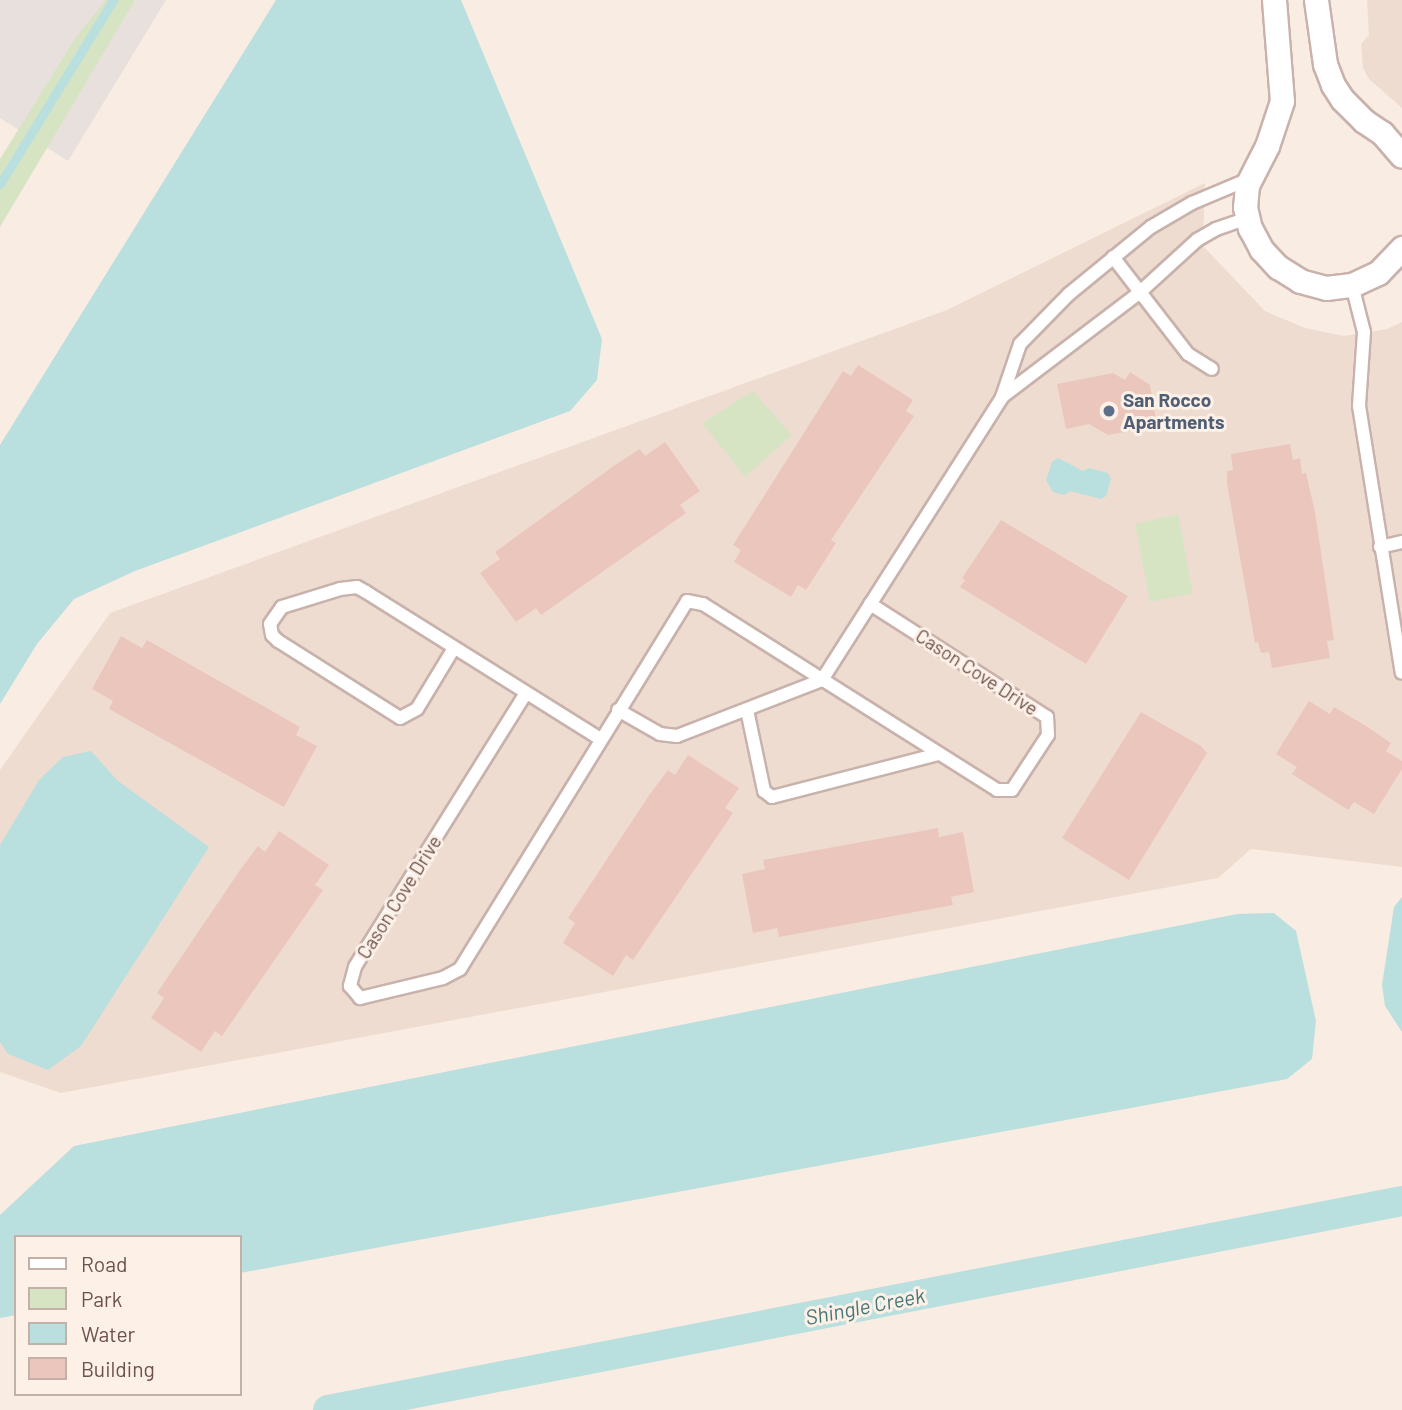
<!DOCTYPE html>
<html>
<head>
<meta charset="utf-8">
<style>
	body { margin:0 }
	#map { position:relative; width:1402px; height:1410px; overflow:hidden; background:#f9ece2; font-family:Barlow,sans-serif }
	div>[style] { position:absolute }
	.residential>* { inset:0; background:#efdcd1 }
	.industrial>* { inset:0; background:#e8e0dc }
	.green>* { inset:0; background:#d6e4c3 }
	.water>* { inset:0; background:#b9dfde }
	.stream>* { height:9px; margin:-4.5px; padding:0 4.5px; transform-origin:4.5px; border-radius:4.5px; background:#b9dfde }
	.canal>* { height:30px; margin:-15px; padding:0 15px; transform-origin:15px; border-radius:15px; background:#b9dfde }
	.building>* { inset:0; background:#ebc6bd }
	.roads { filter:drop-shadow(2px 0 #c8b2ab) drop-shadow(-2px 0 #c8b2ab) drop-shadow(0 2px #c8b2ab) drop-shadow(0 -2px #c8b2ab) }
	.lane>* { height:12px; margin:-6px; padding:0 6px; transform-origin:6px; border-radius:6px; background:#fff }
	.street>* { height:23px; margin:-11.5px; padding:0 11.5px; transform-origin:11.5px; border-radius:11.5px; background:#fff }
	.dots>* { width:19px; height:19px; translate:-50% -50%; box-sizing:border-box; border:4px solid #fcf0e7; border-radius:50% }
	span { translate:-50% -50%; white-space:nowrap; text-align:center; line-height:1.15; -webkit-text-stroke:6px #fcf0e7; paint-order:stroke }
	.service-label { font-size:19px; color:#4e5e75; font-weight:700 }
	.left { translate:0 -50%; text-align:left }
	.street-label { font-size:19px; color:#6d514c }
	.water-label { font-size:21px; color:#457777; font-style:italic }
	.legend { position:absolute; left:14px; top:1235px; width:228px; height:161px; box-sizing:border-box; background:#fcf0e7; border:2px solid #c3b0a9; margin:0; padding:9px 12px; list-style:none; font-size:21px; color:#6d514c }
	.legend li { display:flex; align-items:center; gap:14px; height:35px }
	.legend b { width:35px; border:2px solid #c3b0a9 }
</style>
</head>
<body>
<div id="map">
	<div class="residential">
		<i style="clip-path:polygon(1367px 0,1402px 0,1402px 108px,1369px 79px,1363px 68px,1361px 44px,1369px 35px)"></i>
		<i style="clip-path:polygon(1205px 183px,1203px 246px,1265px 311px,1305px 328px,1344px 336px,1387px 329px,1402px 322px,1402px 867px,1251px 849px,1218px 878px,61px 1093px,0 1072px,0 770px,110px 613px,947px 310px)"></i>
	</div>
	<div class="industrial">
		<i style="clip-path:polygon(0 0,166px 0,68px 161px,0 118px)"></i>
	</div>
	<div class="green">
		<i style="clip-path:polygon(106px 0,135px 0,0 227px,0 159px,76px 37px)"></i>
		<i style="clip-path:polygon(753px 391px,792px 435px,745px 477px,702px 423px)"></i>
		<i style="clip-path:polygon(1178px 514px,1193px 593px,1150px 602px,1135px 524px)"></i>
	</div>
	<div class="water">
		<i style="clip-path:polygon(276px 0,461px 0,602px 339px,597px 380px,570px 411px,135px 571px,74px 599px,37px 644px,0 704px,0 445px)"></i>
		<i style="clip-path:polygon(1058px 458px,1083px 471px,1089px 468px,1108px 473px,1111px 479px,1106px 496px,1101px 499px,1070px 491px,1065px 495px,1053px 492px,1046px 480px,1052px 462px)"></i>
		<i style="clip-path:polygon(91px 751px,118px 781px,209px 847px,81px 1046px,48px 1070px,8px 1054px,0 1042px,0 845px,39px 780px,63px 757px)"></i>
		<i style="clip-path:polygon(1402px 897px,1402px 1032px,1385px 1006px,1382px 985px,1394px 907px)"></i>
		<i style="clip-path:polygon(1274px 913px,1296px 931px,1316px 1021px,1312px 1059px,1287px 1079px,240px 1273px,240px 1237px,16px 1237px,16px 1315px,0 1318px,0 1215px,74px 1146px,1237px 914px)"></i>
	</div>
	<div class="stream">
		<i style="left:0;top:184px;width:216px;rotate:-58.4deg"></i>
	</div>
	<div class="canal">
		<i style="left:328px;top:1410px;width:1094px;rotate:-11.01deg"></i>
	</div>
	<div class="building">
		<i style="clip-path:polygon(858px 365px,913px 400px,906px 411px,914px 416px,831px 540px,836px 543px,806px 590px,798px 585px,791px 597px,734px 562px,741px 550px,733px 545px,843px 371px,851px 376px)"></i>
		<i style="clip-path:polygon(1130px 372px,1150px 385px,1157px 426px,1108px 435px,1089px 424px,1066px 429px,1057px 384px,1113px 373px,1125px 380px)"></i>
		<i style="clip-path:polygon(665px 442px,700px 491px,680px 505px,686px 513px,541px 615px,536px 608px,516px 622px,480px 573px,500px 559px,495px 552px,615px 465px,640px 449px,645px 456px)"></i>
		<i style="clip-path:polygon(1290px 444px,1293px 460px,1300px 458px,1302px 474px,1306px 473px,1315px 512px,1334px 640px,1327px 641px,1330px 658px,1272px 668px,1269px 652px,1261px 653px,1258px 642px,1255px 643px,1227px 483px,1227px 471px,1233px 470px,1231px 454px)"></i>
		<i style="clip-path:polygon(1001px 520px,1128px 596px,1086px 664px,960px 587px,965px 580px,962px 578px)"></i>
		<i style="clip-path:polygon(121px 636px,142px 648px,147px 640px,300px 727px,296px 735px,317px 746px,284px 807px,109px 709px,113px 701px,92px 689px)"></i>
		<i style="clip-path:polygon(1309px 701px,1330px 714px,1334px 707px,1366px 726px,1391px 743px,1386px 751px,1402px 761px,1402px 769px,1374px 814px,1354px 802px,1348px 810px,1292px 774px,1297px 767px,1276px 754px)"></i>
		<i style="clip-path:polygon(1141px 712px,1201px 746px,1207px 753px,1129px 880px,1062px 838px)"></i>
		<i style="clip-path:polygon(688px 755px,739px 788px,725px 808px,733px 813px,633px 960px,626px 955px,613px 976px,563px 943px,575px 923px,568px 918px,650px 794px,668px 770px,675px 775px)"></i>
		<i style="clip-path:polygon(938px 828px,939px 837px,963px 832px,974px 892px,951px 897px,953px 905px,779px 937px,777px 928px,753px 933px,742px 874px,765px 869px,763px 860px)"></i>
		<i style="clip-path:polygon(279px 831px,329px 865px,315px 885px,323px 890px,222px 1036px,215px 1031px,201px 1052px,151px 1018px,164px 998px,157px 993px,240px 870px,258px 846px,265px 852px)"></i>
	</div>
	<div class="roads">
		<div class="lane">
			<i style="left:1113px;top:257px;width:123px;rotate:52.3deg"></i>
			<i style="left:1188px;top:354px;width:28px;rotate:32deg"></i>
			<i style="left:1352px;top:285px;width:49px;rotate:75.7deg"></i>
			<i style="left:1364px;top:332px;width:74px;rotate:93.9deg"></i>
			<i style="left:1359px;top:406px;width:270px;rotate:80.9deg"></i>
			<i style="left:1002px;top:397px;width:172px;rotate:-37.2deg"></i>
			<i style="left:1139px;top:293px;width:79px;rotate:-42.4deg"></i>
			<i style="left:1197px;top:240px;width:22px;rotate:-30deg"></i>
			<i style="left:1216px;top:229px;width:34px;rotate:-19deg"></i>
			<i style="left:1380px;top:547px;width:23px;rotate:-13deg"></i>
			<i style="left:454px;top:648px;width:71px;rotate:121.2deg"></i>
			<i style="left:417px;top:709px;width:19px;rotate:152deg"></i>
			<i style="left:400px;top:718px;width:144px;rotate:-147.7deg"></i>
			<i style="left:278px;top:641px;width:8px;rotate:-135deg"></i>
			<i style="left:272px;top:635px;width:11px;rotate:-100deg"></i>
			<i style="left:270px;top:624px;width:21px;rotate:-55deg"></i>
			<i style="left:282px;top:607px;width:61px;rotate:-17.2deg"></i>
			<i style="left:340px;top:589px;width:17px;rotate:-7deg"></i>
			<i style="left:357px;top:587px;width:10px;rotate:29deg"></i>
			<i style="left:366px;top:592px;width:276px;rotate:32.1deg"></i>
			<i style="left:526px;top:693px;width:323px;rotate:122deg"></i>
			<i style="left:355px;top:967px;width:20px;rotate:105deg"></i>
			<i style="left:350px;top:986px;width:16px;rotate:50deg"></i>
			<i style="left:360px;top:998px;width:85px;rotate:-13.5deg"></i>
			<i style="left:443px;top:978px;width:19px;rotate:-28deg"></i>
			<i style="left:460px;top:969px;width:432px;rotate:-58.3deg"></i>
			<i style="left:687px;top:601px;width:16px;rotate:11deg"></i>
			<i style="left:703px;top:604px;width:348px;rotate:32.3deg"></i>
			<i style="left:997px;top:790px;width:15px"></i>
			<i style="left:1012px;top:790px;width:66px;rotate:-56.8deg"></i>
			<i style="left:1048px;top:735px;width:18px;rotate:-93deg"></i>
			<i style="left:1047px;top:717px;width:210px;rotate:-147.4deg"></i>
			<i style="left:618px;top:710px;width:48px;rotate:29.7deg"></i>
			<i style="left:660px;top:734px;width:17px;rotate:7deg"></i>
			<i style="left:677px;top:736px;width:155px;rotate:-21.1deg"></i>
			<i style="left:822px;top:680px;width:335px;rotate:-57.5deg"></i>
			<i style="left:1002px;top:397px;width:56px;rotate:-71.2deg"></i>
			<i style="left:1020px;top:344px;width:70px;rotate:-45.6deg"></i>
			<i style="left:1069px;top:294px;width:106px;rotate:-39.3deg"></i>
			<i style="left:1151px;top:227px;width:48px;rotate:-30.3deg"></i>
			<i style="left:1192px;top:203px;width:62px;rotate:-22.8deg"></i>
			<i style="left:747px;top:710px;width:83px;rotate:78.1deg"></i>
			<i style="left:764px;top:791px;width:10px;rotate:37deg"></i>
			<i style="left:772px;top:797px;width:171px;rotate:-14.5deg"></i>
		</div>
		<div class="street">
			<i style="left:1274px;top:0;width:101px;rotate:85.5deg"></i>
			<i style="left:1282px;top:101px;width:47px;rotate:108.4deg"></i>
			<i style="left:1267px;top:146px;width:44px;rotate:117.1deg"></i>
			<i style="left:1247px;top:185px;width:22px;rotate:95deg"></i>
			<i style="left:1245px;top:207px;width:22px;rotate:77deg"></i>
			<i style="left:1250px;top:228px;width:24px;rotate:62deg"></i>
			<i style="left:1261px;top:249px;width:25px;rotate:47deg"></i>
			<i style="left:1278px;top:267px;width:26px;rotate:32deg"></i>
			<i style="left:1300px;top:281px;width:27px;rotate:15deg"></i>
			<i style="left:1326px;top:288px;width:26px;rotate:-7deg"></i>
			<i style="left:1352px;top:285px;width:29px;rotate:-25deg"></i>
			<i style="left:1378px;top:273px;width:35px;rotate:-46deg"></i>
			<i style="left:1316px;top:0;width:65px;rotate:82deg"></i>
			<i style="left:1325px;top:64px;width:22px;rotate:69deg"></i>
			<i style="left:1333px;top:85px;width:17px;rotate:57deg"></i>
			<i style="left:1342px;top:99px;width:31px;rotate:45deg"></i>
			<i style="left:1364px;top:121px;width:22px;rotate:34deg"></i>
			<i style="left:1382px;top:133px;width:30px;rotate:49deg"></i>
		</div>
	</div>
	<div class="dots">
		<i style="left:1109px;top:411px;background:#5c6f8a"></i>
	</div>
	<div class="service-label">
		<span class="left" style="left:1123px;top:411px">San Rocco<br>Apartments</span>
	</div>
	<div class="street-label">
		<span style="left:977px;top:672px;rotate:33deg">Cason Cove Drive</span>
		<span style="left:399px;top:897px;rotate:-58deg">Cason Cove Drive</span>
	</div>
	<div class="water-label">
		<span style="left:865px;top:1306px;rotate:-11deg">Shingle Creek</span>
	</div>
	<ul class="legend">
	<li><b style="height:9px;background:#fff"></b>Road</li>
	<li><b style="height:19px;background:#d6e4c3"></b>Park</li>
	<li><b style="height:19px;background:#b9dfde"></b>Water</li>
	<li><b style="height:19px;background:#ebc6bd"></b>Building</li>
	</ul>
</div>
</body>
</html>
